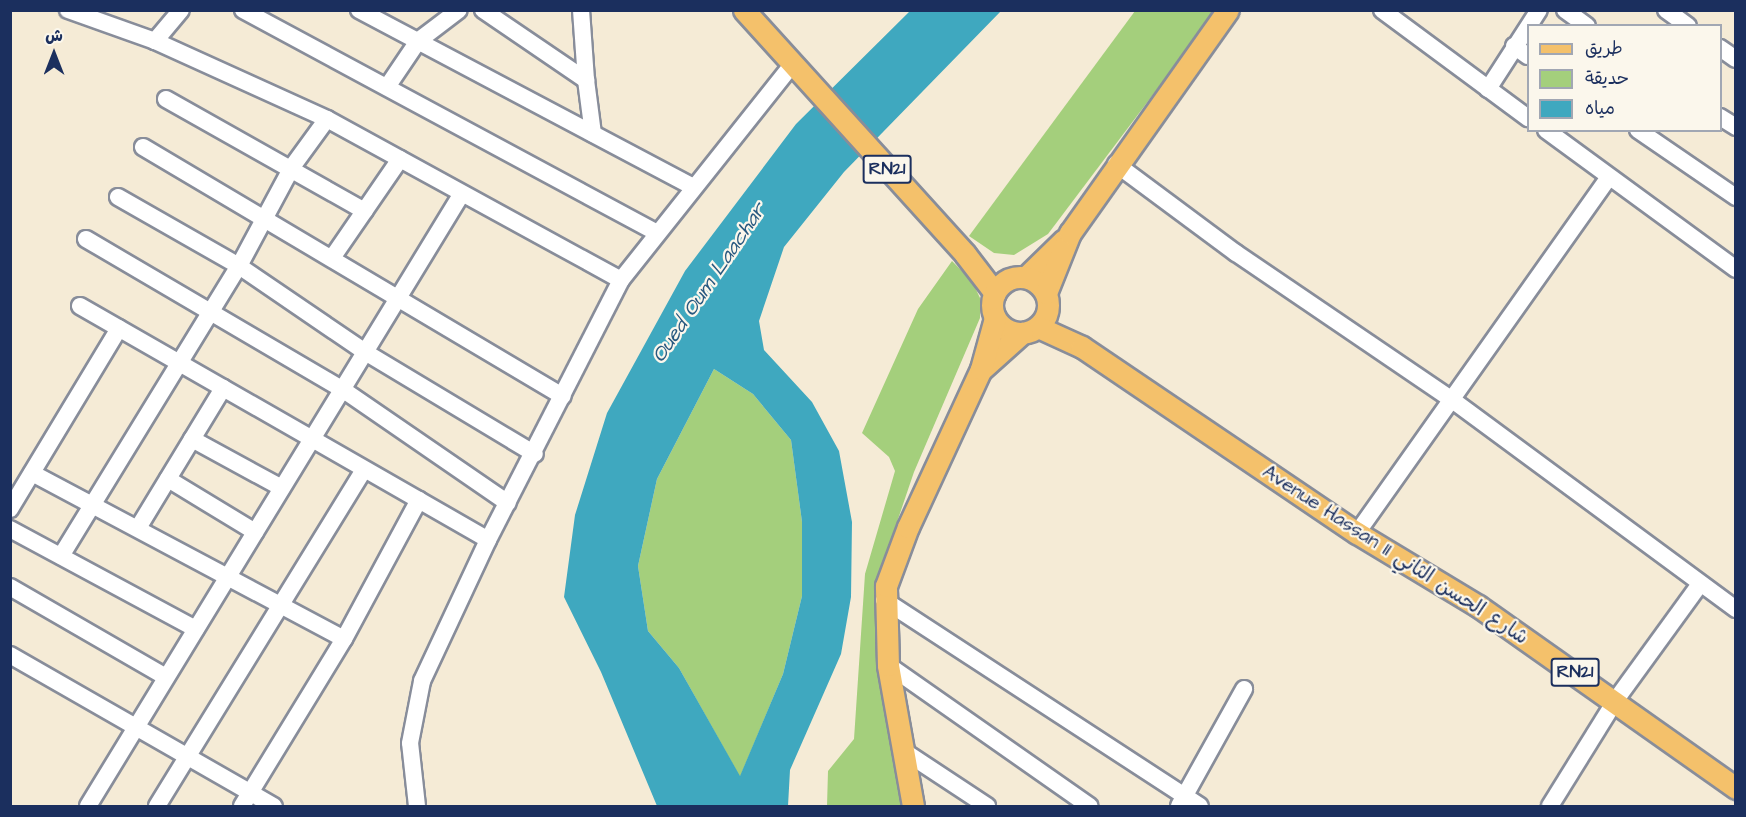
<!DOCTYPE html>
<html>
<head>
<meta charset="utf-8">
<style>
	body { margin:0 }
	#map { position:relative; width:1746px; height:817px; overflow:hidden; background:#f5ebd6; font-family:"Architects Daughter","Playpen Sans Arabic",sans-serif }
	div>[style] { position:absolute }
	.green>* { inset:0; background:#a4cf7c }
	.water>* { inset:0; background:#3fa8bf }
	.roads { filter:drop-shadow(2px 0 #888d9a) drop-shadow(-2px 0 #888d9a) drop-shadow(0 2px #888d9a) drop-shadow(0 -2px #888d9a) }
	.minor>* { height:16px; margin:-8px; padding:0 8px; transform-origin:8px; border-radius:8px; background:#fff }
	.major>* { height:21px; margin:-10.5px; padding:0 10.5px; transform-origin:10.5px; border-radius:10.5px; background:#f4c16b }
	.major>.ring { margin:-10.5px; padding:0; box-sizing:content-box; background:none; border:21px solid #f4c16b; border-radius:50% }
	span { translate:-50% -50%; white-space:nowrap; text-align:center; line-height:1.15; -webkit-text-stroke:4.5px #fbf7ec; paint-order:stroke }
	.shield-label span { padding:2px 4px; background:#fbf7ec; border:2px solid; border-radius:4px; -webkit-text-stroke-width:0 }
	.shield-label { font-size:18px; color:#1b2f5e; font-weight:700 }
	.street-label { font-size:20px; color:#1b2f5e }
	.water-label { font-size:21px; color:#285980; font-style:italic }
	.frame { position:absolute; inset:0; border:12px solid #1b2f5e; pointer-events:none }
	.legend { position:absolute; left:1527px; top:24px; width:195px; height:108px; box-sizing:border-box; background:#fbf7ec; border:2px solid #a1a7b3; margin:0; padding:8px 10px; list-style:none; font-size:18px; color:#1b2f5e }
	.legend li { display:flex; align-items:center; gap:12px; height:30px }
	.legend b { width:30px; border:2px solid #a1a7b3 }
	.north { position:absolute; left:24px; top:24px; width:60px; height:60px; -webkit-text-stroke:4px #fbf7ec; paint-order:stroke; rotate:0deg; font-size:16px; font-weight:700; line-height:24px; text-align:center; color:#1b2f5e }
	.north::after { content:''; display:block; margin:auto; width:21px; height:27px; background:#1b2f5e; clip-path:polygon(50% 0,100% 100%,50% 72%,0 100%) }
</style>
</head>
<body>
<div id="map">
	<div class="green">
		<i style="clip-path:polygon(1135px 11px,1216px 11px,1048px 234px,1014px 255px,994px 253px,969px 236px)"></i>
		<i style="clip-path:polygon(952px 261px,972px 281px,980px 298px,980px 318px,914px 472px,879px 575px,877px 666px,902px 806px,827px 806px,828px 771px,854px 739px,865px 574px,895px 471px,889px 457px,862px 433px,918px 309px)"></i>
		<i style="clip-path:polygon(714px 369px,753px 394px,791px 440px,802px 522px,802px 596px,783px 674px,740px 777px,679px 668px,648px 631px,638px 566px,657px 479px)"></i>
	</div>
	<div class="water">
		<i style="clip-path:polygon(evenodd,910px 11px,1001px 11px,844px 172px,784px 247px,759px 321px,764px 350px,812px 402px,839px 451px,852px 522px,851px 597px,841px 654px,790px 770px,788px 806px,657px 806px,601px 672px,564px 597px,575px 515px,607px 413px,685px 271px,796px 124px,910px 11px,714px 369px,753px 394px,791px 440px,802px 522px,802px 596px,783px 674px,740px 776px,679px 668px,648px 631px,638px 566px,657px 479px,714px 369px)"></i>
	</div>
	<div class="roads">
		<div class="minor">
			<i style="left:68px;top:10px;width:92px;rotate:19.6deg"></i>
			<i style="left:155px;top:41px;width:189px;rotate:24.4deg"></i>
			<i style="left:327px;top:119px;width:335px;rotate:28.7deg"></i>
			<i style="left:243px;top:10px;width:470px;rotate:28.3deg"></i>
			<i style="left:359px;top:10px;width:378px;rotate:27.9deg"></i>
			<i style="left:483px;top:10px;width:125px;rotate:34.2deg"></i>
			<i style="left:586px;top:80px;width:54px;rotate:82.6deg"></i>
			<i style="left:581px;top:10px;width:70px;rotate:85.9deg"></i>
			<i style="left:1382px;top:10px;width:182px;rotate:36.5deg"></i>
			<i style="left:1565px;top:10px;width:27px;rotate:36deg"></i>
			<i style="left:1666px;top:10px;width:27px;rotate:36deg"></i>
			<i style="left:155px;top:41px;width:40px;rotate:-50deg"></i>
			<i style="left:1514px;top:46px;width:17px;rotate:36deg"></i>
			<i style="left:1720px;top:48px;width:19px;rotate:35deg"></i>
			<i style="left:387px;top:87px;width:55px;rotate:-56deg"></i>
			<i style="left:418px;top:41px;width:51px;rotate:-37.1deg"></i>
			<i style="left:1488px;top:89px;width:94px;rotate:-57.2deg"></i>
			<i style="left:166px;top:99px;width:228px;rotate:29.4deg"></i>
			<i style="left:1720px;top:117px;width:19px;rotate:32deg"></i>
			<i style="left:1546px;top:130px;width:235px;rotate:36.2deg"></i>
			<i style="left:1638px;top:130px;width:119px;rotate:34.4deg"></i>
			<i style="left:143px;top:147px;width:488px;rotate:30.7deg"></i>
			<i style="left:1116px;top:164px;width:149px;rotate:36.6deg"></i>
			<i style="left:1236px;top:253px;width:260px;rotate:34.2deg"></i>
			<i style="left:1451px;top:399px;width:354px;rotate:36.4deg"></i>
			<i style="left:118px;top:197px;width:139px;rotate:29.7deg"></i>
			<i style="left:239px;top:266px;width:153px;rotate:34.3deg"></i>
			<i style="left:365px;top:352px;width:198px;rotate:31deg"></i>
			<i style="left:86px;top:239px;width:297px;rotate:30.4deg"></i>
			<i style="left:342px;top:389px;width:201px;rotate:34.5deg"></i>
			<i style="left:332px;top:258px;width:120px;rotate:-55.5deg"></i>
			<i style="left:80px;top:306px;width:470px;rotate:29.8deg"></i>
			<i style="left:192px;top:439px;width:102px;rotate:28.6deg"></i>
			<i style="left:32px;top:473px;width:353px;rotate:28deg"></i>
			<i style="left:168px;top:479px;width:102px;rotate:31.3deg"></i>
			<i style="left:10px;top:509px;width:211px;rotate:-58.9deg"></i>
			<i style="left:138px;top:528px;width:164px;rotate:-58.7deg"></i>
			<i style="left:10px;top:529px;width:211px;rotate:28.3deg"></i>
			<i style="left:1357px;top:533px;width:436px;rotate:-54.7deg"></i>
			<i style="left:61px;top:556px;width:340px;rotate:-58.5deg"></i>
			<i style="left:239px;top:266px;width:112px;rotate:-61.8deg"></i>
			<i style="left:292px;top:167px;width:59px;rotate:-53.9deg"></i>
			<i style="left:10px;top:587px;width:180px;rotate:30deg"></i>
			<i style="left:884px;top:600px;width:377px;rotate:33.1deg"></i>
			<i style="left:10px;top:655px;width:304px;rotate:29.8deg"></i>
			<i style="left:888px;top:665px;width:246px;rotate:35deg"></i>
			<i style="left:902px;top:750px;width:102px;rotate:33.4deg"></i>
			<i style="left:88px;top:806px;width:716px;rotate:-58.6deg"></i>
			<i style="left:157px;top:806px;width:395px;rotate:-58.4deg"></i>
			<i style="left:242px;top:806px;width:196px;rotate:-58.6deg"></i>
			<i style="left:344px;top:639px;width:158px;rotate:-61.7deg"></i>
			<i style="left:417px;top:806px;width:63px;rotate:-96.3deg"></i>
			<i style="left:410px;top:743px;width:63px;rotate:-79deg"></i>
			<i style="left:422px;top:681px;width:156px;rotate:-64.9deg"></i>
			<i style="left:488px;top:540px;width:292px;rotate:-62.9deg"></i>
			<i style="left:621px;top:280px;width:273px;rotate:-51.5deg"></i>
			<i style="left:1179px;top:806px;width:134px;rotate:-60.9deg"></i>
			<i style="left:1550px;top:806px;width:123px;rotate:-58.2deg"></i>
			<i style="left:1615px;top:701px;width:145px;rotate:-54deg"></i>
		</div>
		<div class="major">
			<i style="left:744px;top:10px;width:329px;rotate:47.8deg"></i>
			<i style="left:965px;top:254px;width:49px;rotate:52.4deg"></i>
			<i style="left:1026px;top:277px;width:53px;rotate:-44.2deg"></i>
			<i class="ring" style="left:992px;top:277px;width:35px;height:35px"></i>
			<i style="left:1046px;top:293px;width:65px;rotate:-68.2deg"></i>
			<i style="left:1070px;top:233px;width:273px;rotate:-54.7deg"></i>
			<i style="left:1038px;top:327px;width:48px;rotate:24.4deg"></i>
			<i style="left:1082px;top:347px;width:332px;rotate:34.1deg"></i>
			<i style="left:1357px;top:533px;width:141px;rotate:31.1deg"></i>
			<i style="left:1478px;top:606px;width:316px;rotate:35.2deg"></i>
			<i style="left:982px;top:369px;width:54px;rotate:-42deg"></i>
			<i style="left:913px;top:806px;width:143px;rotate:-100.1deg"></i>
			<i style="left:888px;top:665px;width:79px;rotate:-91.5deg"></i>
			<i style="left:886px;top:586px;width:63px;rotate:-69.6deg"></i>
			<i style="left:908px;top:527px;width:174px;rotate:-65.2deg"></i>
			<i style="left:981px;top:369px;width:53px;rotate:-74.6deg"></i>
		</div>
	</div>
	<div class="shield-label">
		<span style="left:887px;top:169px">RN21</span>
		<span style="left:1575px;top:672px">RN21</span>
	</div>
	<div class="street-label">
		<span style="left:1395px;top:555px;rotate:33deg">Avenue Hassan II شارع الحسن الثاني</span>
	</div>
	<div class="water-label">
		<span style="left:709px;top:283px;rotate:-56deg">Oued Oum Laachar</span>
	</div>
	<div class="frame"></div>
	<ul class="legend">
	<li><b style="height:8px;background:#f4c16b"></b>طريق</li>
	<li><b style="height:16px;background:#a4cf7c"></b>حديقة</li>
	<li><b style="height:16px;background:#3fa8bf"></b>مياه</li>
	</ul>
	<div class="north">ش</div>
</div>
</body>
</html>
